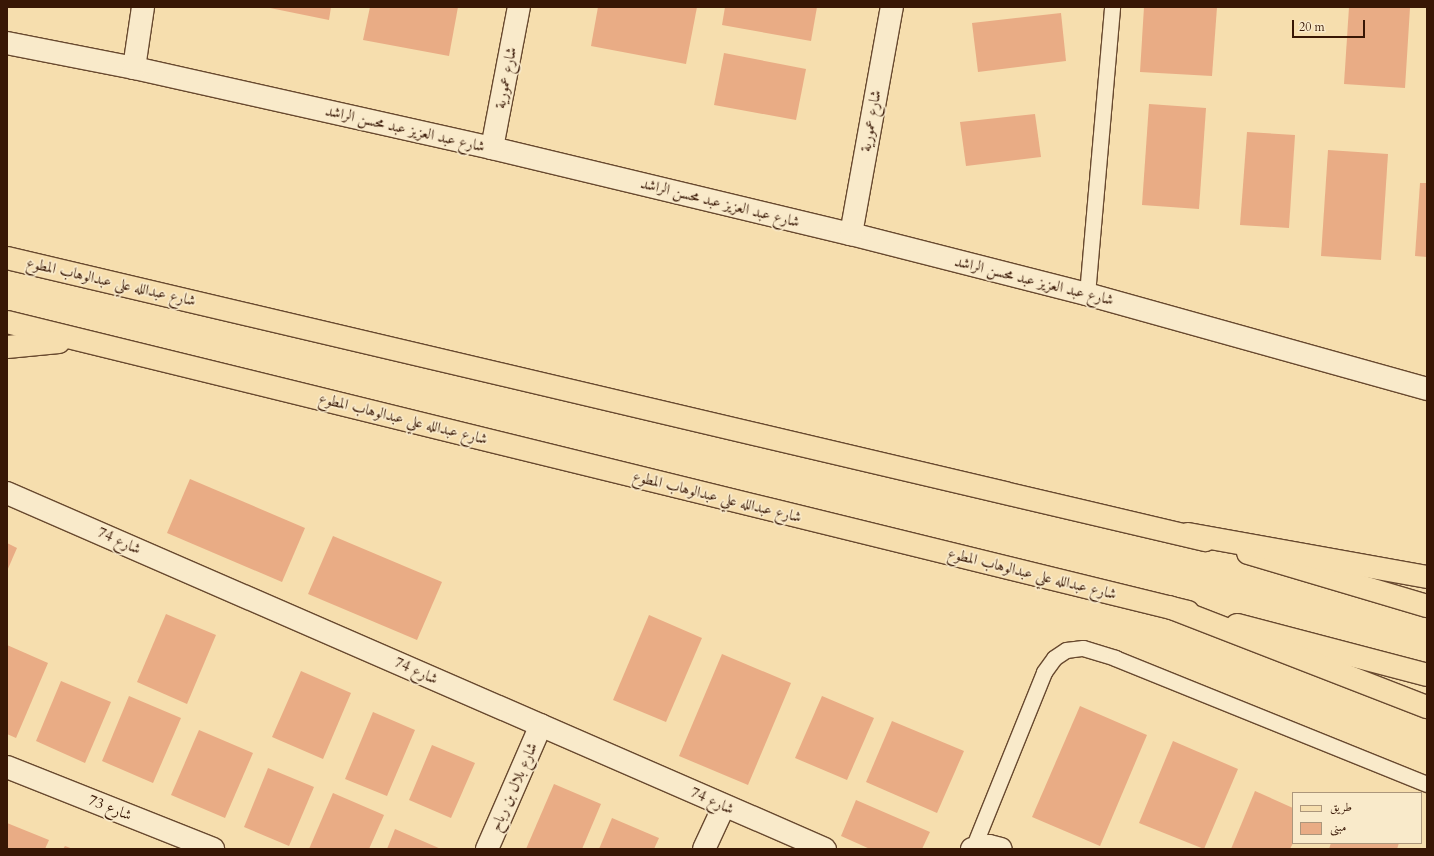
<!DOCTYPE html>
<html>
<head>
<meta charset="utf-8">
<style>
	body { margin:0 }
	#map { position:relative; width:1434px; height:856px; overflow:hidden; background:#f6deae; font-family:Cardo,Amiri,serif }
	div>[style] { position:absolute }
	.building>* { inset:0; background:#e9ac85 }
	.roads { filter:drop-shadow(1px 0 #68492f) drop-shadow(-1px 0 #68492f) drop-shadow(0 1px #68492f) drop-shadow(0 -1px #68492f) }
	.lane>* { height:15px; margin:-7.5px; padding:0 7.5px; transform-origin:7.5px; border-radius:7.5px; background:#f9eaca }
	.street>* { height:22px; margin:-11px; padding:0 11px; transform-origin:11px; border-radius:11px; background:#f9eaca }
	.primary>* { height:22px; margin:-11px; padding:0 11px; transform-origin:11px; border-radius:11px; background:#f6deae }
	.highway>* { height:22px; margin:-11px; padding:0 11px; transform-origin:11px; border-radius:11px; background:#f6deae }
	span { translate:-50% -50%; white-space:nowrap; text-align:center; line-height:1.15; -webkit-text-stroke:3.5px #f9eaca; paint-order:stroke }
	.street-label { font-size:15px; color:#381705 }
	.frame { position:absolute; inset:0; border:8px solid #381705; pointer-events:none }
	.legend { position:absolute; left:1292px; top:792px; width:130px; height:52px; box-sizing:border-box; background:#f9eaca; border:1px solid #ac967b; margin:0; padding:5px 7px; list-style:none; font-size:12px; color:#381705 }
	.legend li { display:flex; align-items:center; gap:8px; height:20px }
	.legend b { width:20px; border:1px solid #ac967b }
	.scale { position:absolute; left:1292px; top:20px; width:73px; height:18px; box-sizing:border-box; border:2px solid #381705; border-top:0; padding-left:5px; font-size:12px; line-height:14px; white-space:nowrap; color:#381705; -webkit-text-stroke:3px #f9eaca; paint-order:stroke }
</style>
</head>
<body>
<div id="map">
	<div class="building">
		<i style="clip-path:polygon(265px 7px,331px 7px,329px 20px)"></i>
		<i style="clip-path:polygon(370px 7px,458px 7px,449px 56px,363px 40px)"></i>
		<i style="clip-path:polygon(598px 7px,697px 7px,686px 64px,591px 46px)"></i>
		<i style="clip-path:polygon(725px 7px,817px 7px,811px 41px,722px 25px)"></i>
		<i style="clip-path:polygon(1144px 7px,1217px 7px,1212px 76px,1140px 72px)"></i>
		<i style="clip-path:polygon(1349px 7px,1410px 8px,1405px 88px,1344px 84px)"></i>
		<i style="clip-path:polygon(1061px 13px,1066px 61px,978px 72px,972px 23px)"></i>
		<i style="clip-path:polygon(724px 53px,806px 69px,796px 120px,714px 105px)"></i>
		<i style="clip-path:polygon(1149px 104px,1206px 108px,1199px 209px,1142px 205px)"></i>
		<i style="clip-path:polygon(1035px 114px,1041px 157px,966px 166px,960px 122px)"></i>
		<i style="clip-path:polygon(1247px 132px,1295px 135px,1289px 228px,1240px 225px)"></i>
		<i style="clip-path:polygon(1328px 150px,1388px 154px,1381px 260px,1321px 256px)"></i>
		<i style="clip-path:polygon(1420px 183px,1427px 183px,1427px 257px,1415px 256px)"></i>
		<i style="clip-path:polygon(190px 479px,305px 528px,282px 582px,167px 533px)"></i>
		<i style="clip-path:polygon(333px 536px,442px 582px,417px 640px,308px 594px)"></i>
		<i style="clip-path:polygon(7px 543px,17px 548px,7px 571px)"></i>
		<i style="clip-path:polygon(166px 614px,216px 635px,187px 704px,137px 682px)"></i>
		<i style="clip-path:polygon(649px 615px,702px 638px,666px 722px,613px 700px)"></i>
		<i style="clip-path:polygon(7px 645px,48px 663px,16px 738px,7px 734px)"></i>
		<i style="clip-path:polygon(722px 654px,791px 683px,748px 785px,679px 756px)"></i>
		<i style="clip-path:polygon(301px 671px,351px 693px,323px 759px,272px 737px)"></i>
		<i style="clip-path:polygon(61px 681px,111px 702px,85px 763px,36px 741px)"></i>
		<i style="clip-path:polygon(129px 696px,181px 718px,153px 783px,102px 761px)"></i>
		<i style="clip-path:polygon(822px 696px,874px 718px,847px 780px,795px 758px)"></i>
		<i style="clip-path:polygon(1080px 706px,1147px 735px,1100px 846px,1032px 817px)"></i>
		<i style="clip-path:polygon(373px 712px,415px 730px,387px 796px,345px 779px)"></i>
		<i style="clip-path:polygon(892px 721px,964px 751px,937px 813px,866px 782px)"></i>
		<i style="clip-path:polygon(199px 730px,253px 753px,225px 818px,171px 795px)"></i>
		<i style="clip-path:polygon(1173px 741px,1238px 769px,1204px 849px,1139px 823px)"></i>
		<i style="clip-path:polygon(432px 745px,475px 763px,451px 818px,409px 800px)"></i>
		<i style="clip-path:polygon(268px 768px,314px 787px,289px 846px,244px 827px)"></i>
		<i style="clip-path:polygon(554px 784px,601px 804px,582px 849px,526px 849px)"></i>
		<i style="clip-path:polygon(1255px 791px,1293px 808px,1293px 843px,1290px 849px,1231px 849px)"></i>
		<i style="clip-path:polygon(333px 793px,384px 815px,369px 849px,309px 849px)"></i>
		<i style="clip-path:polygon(856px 800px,930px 832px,922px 849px,870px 849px,841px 836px)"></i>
		<i style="clip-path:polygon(612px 818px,659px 838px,654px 849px,599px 849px)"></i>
		<i style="clip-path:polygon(7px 823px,49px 840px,45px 849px,7px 849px)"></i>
		<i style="clip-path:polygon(395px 829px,441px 849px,387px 849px)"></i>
		<i style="clip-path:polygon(1331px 843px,1399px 843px,1397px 849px,1329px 849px)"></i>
		<i style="clip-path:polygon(65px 846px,73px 849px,63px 849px)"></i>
	</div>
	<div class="roads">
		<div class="lane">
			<i style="left:1087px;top:294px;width:288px;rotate:-85deg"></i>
			<i style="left:973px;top:848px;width:190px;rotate:-68deg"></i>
			<i style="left:1044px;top:672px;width:17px;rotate:-54deg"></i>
			<i style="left:1054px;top:658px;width:14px;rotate:-34deg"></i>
			<i style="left:1066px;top:650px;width:17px;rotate:-7deg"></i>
			<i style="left:1083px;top:648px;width:34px;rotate:17deg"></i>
			<i style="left:1115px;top:658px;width:336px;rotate:22deg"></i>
		</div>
		<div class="street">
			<i style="left:7px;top:43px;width:129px;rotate:11.1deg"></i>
			<i style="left:134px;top:68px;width:367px;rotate:12.6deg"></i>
			<i style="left:492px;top:148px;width:369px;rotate:13.5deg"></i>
			<i style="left:851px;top:234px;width:244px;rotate:14.3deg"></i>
			<i style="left:1087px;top:294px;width:353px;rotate:15.6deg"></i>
			<i style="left:134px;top:68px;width:62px;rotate:-81.6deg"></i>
			<i style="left:492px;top:148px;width:144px;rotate:-79.2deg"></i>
			<i style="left:851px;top:234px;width:231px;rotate:-79.8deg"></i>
			<i style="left:7px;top:493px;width:892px;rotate:23.52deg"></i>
			<i style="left:7px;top:767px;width:222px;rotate:21.7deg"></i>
			<i style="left:487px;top:849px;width:135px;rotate:-66.5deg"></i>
			<i style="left:704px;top:849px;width:47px;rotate:-65.1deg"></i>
			<i style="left:972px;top:849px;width:17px;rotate:-10deg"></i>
			<i style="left:989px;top:846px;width:12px;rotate:14deg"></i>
		</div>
		<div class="primary">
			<i style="left:7px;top:258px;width:1231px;rotate:13.25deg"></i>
			<i style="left:7px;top:322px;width:1216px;rotate:13.8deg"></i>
			<i style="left:7px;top:347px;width:52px;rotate:-5.5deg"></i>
			<i style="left:1248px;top:553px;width:187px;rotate:16.5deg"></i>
			<i style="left:1237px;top:625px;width:196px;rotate:14.7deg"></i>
		</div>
		<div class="highway">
			<i style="left:1188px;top:534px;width:243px;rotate:10.2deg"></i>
			<i style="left:1169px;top:607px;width:277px;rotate:21.2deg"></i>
		</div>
	</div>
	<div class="street-label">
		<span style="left:506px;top:78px;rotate:-79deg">شارع عمورية</span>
		<span style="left:871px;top:121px;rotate:-80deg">شارع عمورية</span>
		<span style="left:405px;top:129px;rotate:13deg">شارع عبد العزيز عبد محسن الراشد</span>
		<span style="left:720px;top:203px;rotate:14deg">شارع عبد العزيز عبد محسن الراشد</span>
		<span style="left:1034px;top:281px;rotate:14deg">شارع عبد العزيز عبد محسن الراشد</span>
		<span style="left:111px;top:282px;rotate:13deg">شارع عبدالله علي عبدالوهاب المطوع</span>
		<span style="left:403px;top:419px;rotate:14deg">شارع عبدالله علي عبدالوهاب المطوع</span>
		<span style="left:717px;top:497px;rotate:14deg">شارع عبدالله علي عبدالوهاب المطوع</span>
		<span style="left:119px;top:541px;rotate:24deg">شارع 74</span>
		<span style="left:1032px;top:574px;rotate:14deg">شارع عبدالله علي عبدالوهاب المطوع</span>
		<span style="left:416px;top:671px;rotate:24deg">شارع 74</span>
		<span style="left:514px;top:787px;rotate:-66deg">شارع بلال بن رباح</span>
		<span style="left:712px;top:801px;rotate:24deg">شارع 74</span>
		<span style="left:110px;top:808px;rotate:22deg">شارع 73</span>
	</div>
	<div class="frame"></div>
	<ul class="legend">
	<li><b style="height:5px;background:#f6deae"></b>طريق</li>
	<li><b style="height:11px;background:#e9ac85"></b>مبنى</li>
	</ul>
	<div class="scale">20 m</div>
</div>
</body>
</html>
